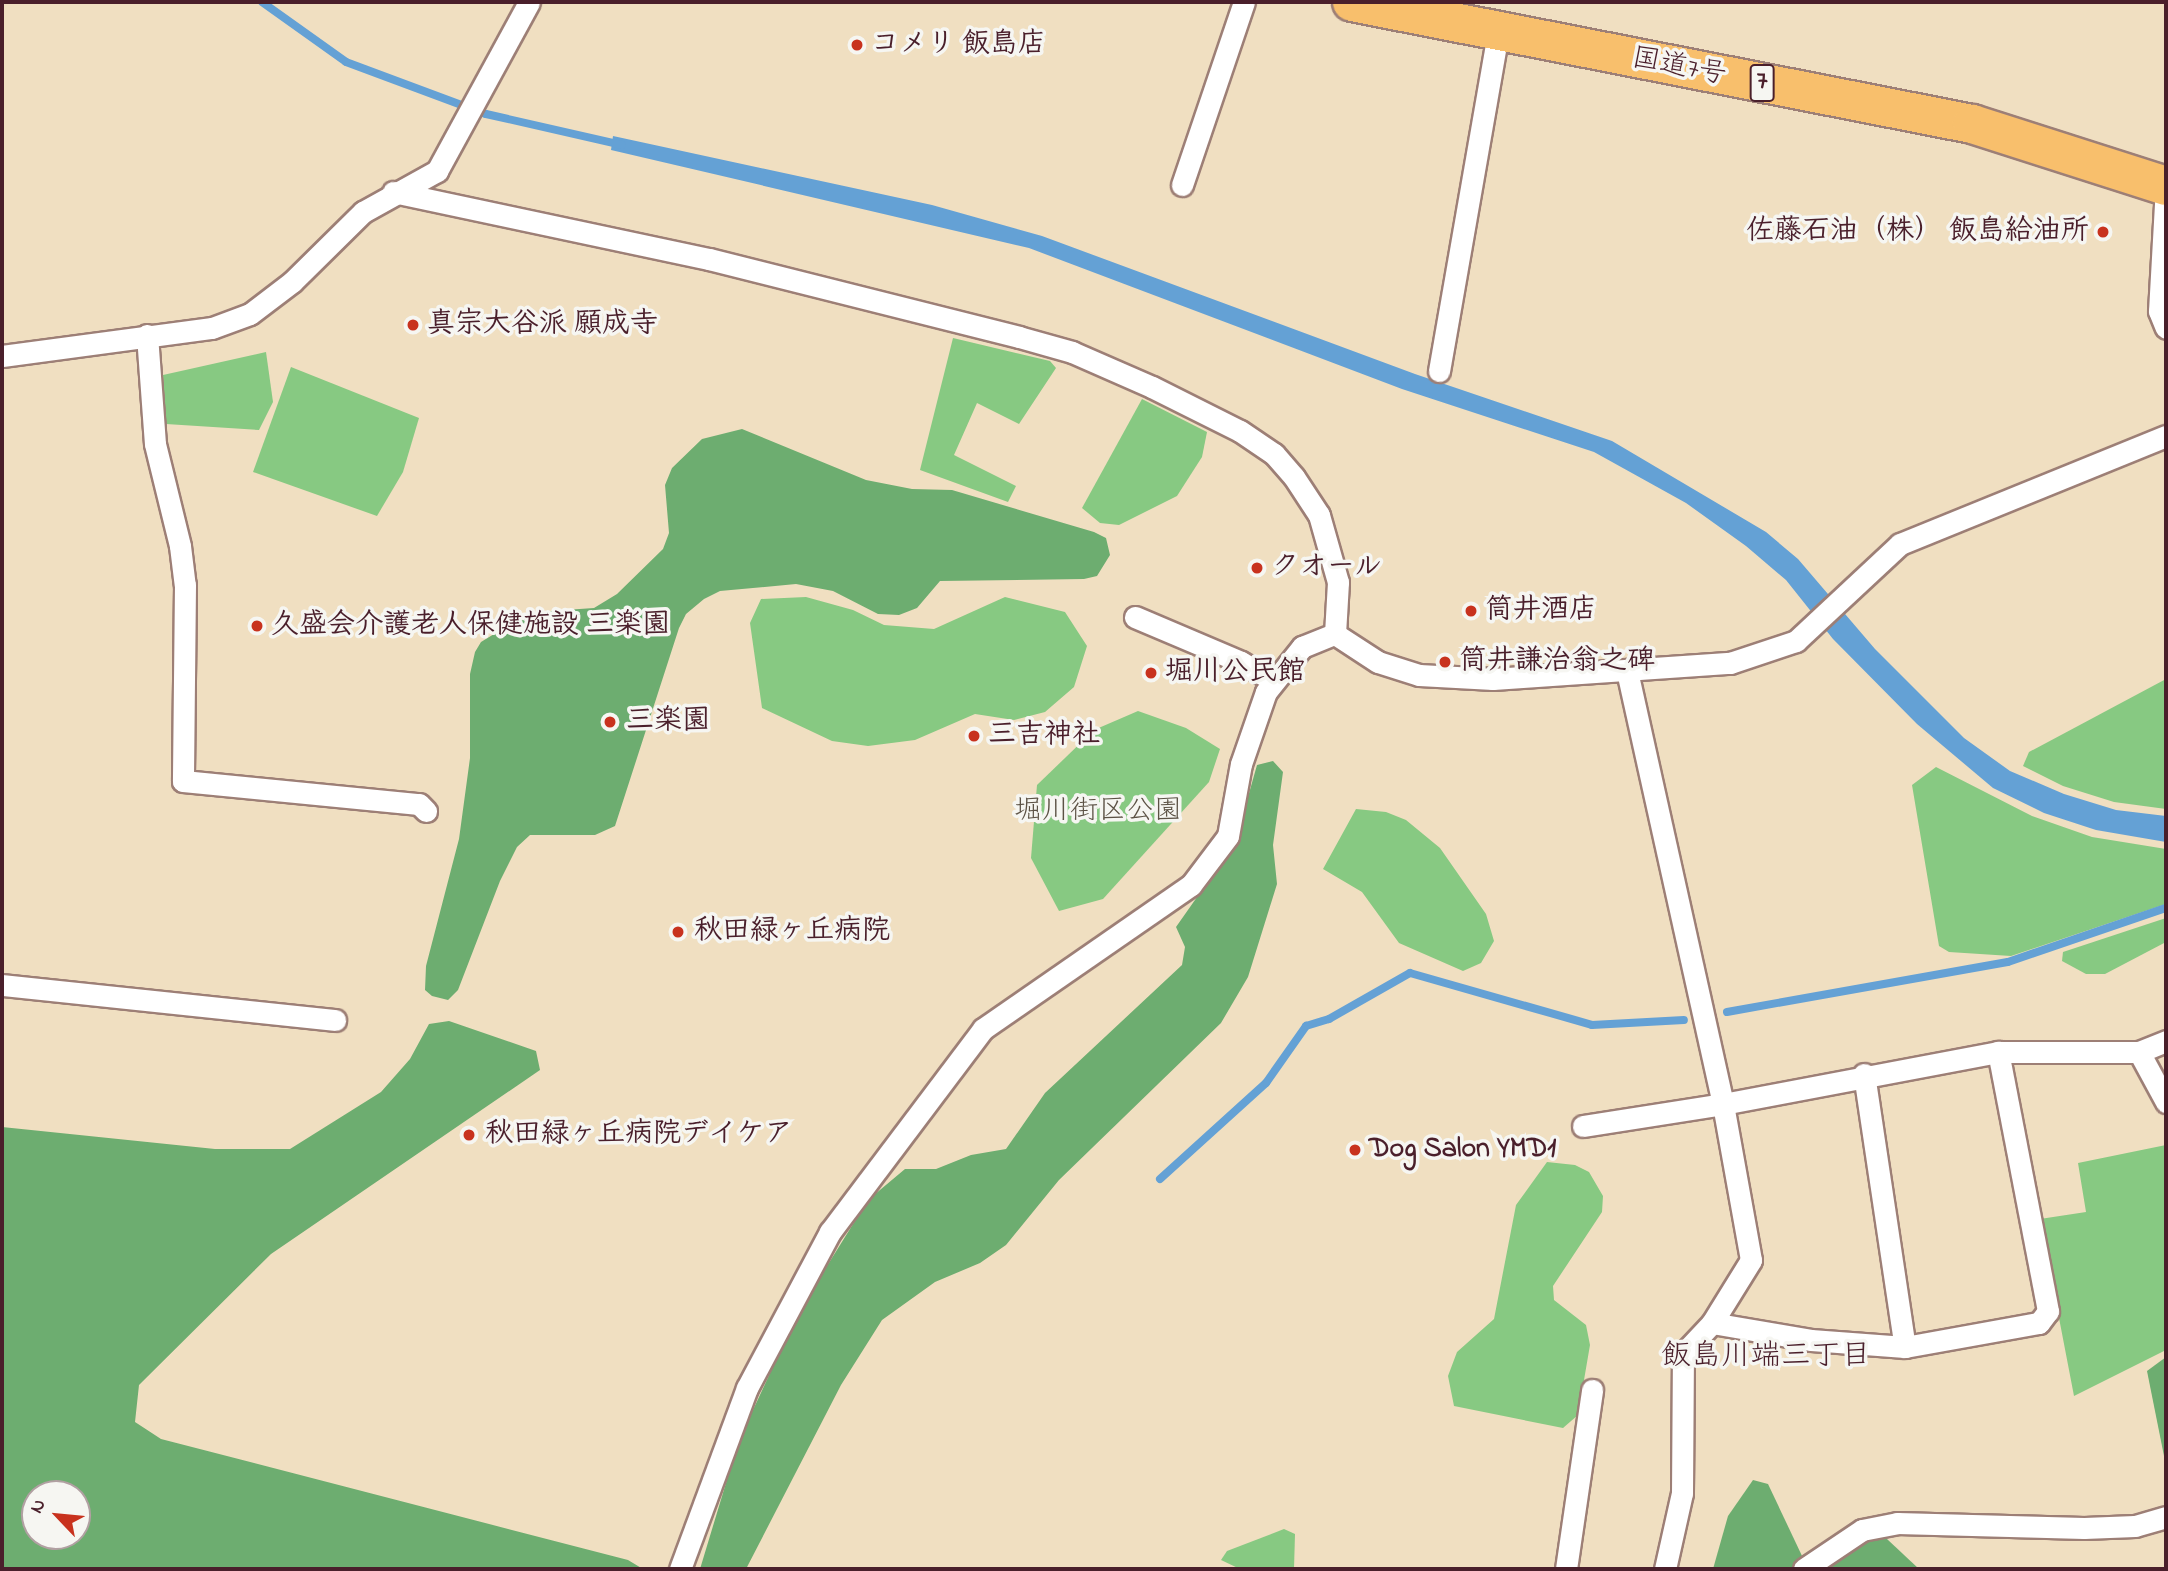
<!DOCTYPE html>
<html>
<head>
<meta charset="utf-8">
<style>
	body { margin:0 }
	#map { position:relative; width:2168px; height:1571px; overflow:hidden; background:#f0dfc1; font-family:"Indie Flower","Klee One",sans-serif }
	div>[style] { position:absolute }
	.green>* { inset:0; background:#87c982 }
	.forest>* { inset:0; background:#6dad70 }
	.water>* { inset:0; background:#64a1d5 }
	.stream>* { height:8px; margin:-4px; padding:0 4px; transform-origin:4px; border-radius:4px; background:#64a1d5 }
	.roads { filter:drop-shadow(2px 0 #9d7f76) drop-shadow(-2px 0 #9d7f76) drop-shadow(0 2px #9d7f76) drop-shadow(0 -2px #9d7f76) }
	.street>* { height:21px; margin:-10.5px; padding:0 10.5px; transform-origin:10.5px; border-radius:10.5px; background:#fff }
	.highway>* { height:38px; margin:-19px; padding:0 19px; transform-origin:19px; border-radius:19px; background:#f8bf6c }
	.dots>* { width:19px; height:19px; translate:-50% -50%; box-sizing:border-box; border:4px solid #f6f6f2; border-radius:50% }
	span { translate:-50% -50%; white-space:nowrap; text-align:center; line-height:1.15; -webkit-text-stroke:7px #f6f6f2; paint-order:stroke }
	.shield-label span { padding:2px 5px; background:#f6f6f2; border:2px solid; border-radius:5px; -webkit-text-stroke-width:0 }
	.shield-label { font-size:26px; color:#4a1f2b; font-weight:700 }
	.poi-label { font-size:28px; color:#4a1f2b; font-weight:700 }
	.left { translate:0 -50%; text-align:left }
	.right { translate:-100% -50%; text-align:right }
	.street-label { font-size:28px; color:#4a1f2b }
	.park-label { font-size:28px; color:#5c5245 }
	.neighbourhood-label { font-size:30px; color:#4a1f2b }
	.frame { position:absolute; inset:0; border:4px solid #4a1f2b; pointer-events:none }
	.north { position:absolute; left:21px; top:1480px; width:70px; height:70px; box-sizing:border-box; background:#f6f6f2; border:2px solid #b1a0a2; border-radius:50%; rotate:296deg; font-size:19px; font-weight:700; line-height:28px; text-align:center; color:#4a1f2b }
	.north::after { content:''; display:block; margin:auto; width:24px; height:32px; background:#c8321e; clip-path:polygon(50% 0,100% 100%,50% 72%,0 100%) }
</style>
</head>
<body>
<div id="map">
	<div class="green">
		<i style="clip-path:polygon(953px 338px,1050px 361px,1056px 368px,1019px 424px,977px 403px,954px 455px,1016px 486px,1008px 502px,920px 470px)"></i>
		<i style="clip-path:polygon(266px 352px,273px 402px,259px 430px,166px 424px,163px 375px)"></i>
		<i style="clip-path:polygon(291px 367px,419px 418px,403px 472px,377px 516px,253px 472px)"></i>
		<i style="clip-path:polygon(1142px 399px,1207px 432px,1202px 457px,1177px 496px,1119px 525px,1100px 523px,1082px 508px)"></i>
		<i style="clip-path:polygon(806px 597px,853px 610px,884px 625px,934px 629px,1005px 597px,1065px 612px,1087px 646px,1074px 687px,1045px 712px,1014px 720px,975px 714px,915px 740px,868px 746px,832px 741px,762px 708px,750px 623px,761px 599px)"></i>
		<i style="clip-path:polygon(2166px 679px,2166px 809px,2114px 802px,2063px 786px,2023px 766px,2029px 752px)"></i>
		<i style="clip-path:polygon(1138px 711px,1186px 728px,1220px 749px,1209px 782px,1103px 899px,1059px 911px,1031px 858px,1037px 785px,1094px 730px)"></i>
		<i style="clip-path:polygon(1936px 767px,2032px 816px,2092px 837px,2166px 849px,2166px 904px,2011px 956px,1949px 952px,1939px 946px,1912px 785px)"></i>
		<i style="clip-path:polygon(1356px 809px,1386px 812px,1406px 820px,1440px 848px,1486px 914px,1494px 941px,1481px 963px,1463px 971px,1399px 943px,1362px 892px,1323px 869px)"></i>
		<i style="clip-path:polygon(2166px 918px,2166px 942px,2105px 974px,2086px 974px,2062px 961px,2063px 952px)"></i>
		<i style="clip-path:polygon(2166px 1145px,2166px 1350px,2074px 1396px,2040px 1219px,2086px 1212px,2078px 1163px)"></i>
		<i style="clip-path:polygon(1547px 1162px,1575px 1165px,1589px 1172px,1603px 1196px,1602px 1212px,1553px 1286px,1554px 1300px,1586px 1325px,1590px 1345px,1578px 1415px,1563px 1428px,1454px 1406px,1448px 1376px,1457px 1352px,1494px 1319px,1516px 1205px)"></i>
		<i style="clip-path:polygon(1284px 1529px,1295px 1534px,1294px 1569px,1240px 1569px,1221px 1560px,1227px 1551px)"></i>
	</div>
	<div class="forest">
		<i style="clip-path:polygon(742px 429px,866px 480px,912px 489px,952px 490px,1094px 532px,1106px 538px,1110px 555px,1097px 576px,1084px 579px,940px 581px,917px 608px,899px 615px,878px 614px,833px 591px,796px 584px,720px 591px,704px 599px,686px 614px,679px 628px,615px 826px,595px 835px,530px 835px,517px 847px,500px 881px,458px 990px,448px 1000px,432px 996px,425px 990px,426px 966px,459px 839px,470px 758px,470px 674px,475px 652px,481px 642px,517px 620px,536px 612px,594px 608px,617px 594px,663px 549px,669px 533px,665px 485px,672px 468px,702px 439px)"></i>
		<i style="clip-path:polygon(1273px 761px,1283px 772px,1273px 845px,1277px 884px,1248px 977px,1221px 1023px,1059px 1180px,1006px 1245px,980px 1263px,935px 1282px,882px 1320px,841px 1385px,746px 1569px,700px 1569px,739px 1440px,799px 1311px,868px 1200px,905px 1169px,936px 1169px,971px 1155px,1006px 1149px,1045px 1093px,1182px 965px,1185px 947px,1176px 927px,1235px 843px,1257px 765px)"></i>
		<i style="clip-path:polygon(evenodd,449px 1021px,536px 1051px,540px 1070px,271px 1254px,139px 1385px,135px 1422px,161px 1439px,628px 1560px,643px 1569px,2px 1569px,2px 1127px,215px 1149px,290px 1149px,381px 1092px,410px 1059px,429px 1024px,449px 1021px,77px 1494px,77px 1536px,35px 1536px,35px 1494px,77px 1494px)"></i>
		<i style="clip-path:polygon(2166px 1357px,2166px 1466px,2147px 1371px)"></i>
		<i style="clip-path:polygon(1753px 1480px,1768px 1484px,1803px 1558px,1792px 1569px,1713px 1569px,1728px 1516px)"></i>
		<i style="clip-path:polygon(1867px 1534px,1887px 1539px,1919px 1569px,1817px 1569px)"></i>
	</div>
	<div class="water">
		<i style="clip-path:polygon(613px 136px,932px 205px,1042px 236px,1415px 374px,1612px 441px,1766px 532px,1798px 559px,1875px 649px,1964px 738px,2010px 771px,2064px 794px,2116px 810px,2166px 816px,2166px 842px,2096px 830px,2044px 813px,1993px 788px,1917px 724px,1833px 639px,1786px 580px,1746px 546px,1686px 503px,1594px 452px,1402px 389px,1029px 248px,611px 150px)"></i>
	</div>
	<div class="stream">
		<i style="left:262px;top:2px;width:103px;rotate:35.5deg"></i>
		<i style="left:346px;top:62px;width:149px;rotate:20.4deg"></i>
		<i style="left:486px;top:114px;width:139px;rotate:12.8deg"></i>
		<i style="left:1727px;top:1012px;width:285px;rotate:-10.1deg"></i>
		<i style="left:2008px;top:962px;width:167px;rotate:-18.9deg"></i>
		<i style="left:1160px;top:1179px;width:143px;rotate:-42.2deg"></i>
		<i style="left:1266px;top:1083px;width:70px;rotate:-54.9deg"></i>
		<i style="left:1306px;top:1026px;width:24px;rotate:-17deg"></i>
		<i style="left:1329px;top:1019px;width:93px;rotate:-29.6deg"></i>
		<i style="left:1410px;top:973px;width:189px;rotate:15.9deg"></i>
		<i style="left:1592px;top:1025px;width:92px;rotate:-3.1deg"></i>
	</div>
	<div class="roads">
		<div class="street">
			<i style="left:1182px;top:185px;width:193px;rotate:-71.3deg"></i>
			<i style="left:2166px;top:186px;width:125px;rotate:93.2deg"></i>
			<i style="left:2159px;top:311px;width:18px;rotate:68deg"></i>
			<i style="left:393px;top:192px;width:323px;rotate:12deg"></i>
			<i style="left:709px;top:259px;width:320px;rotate:14.1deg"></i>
			<i style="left:1019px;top:337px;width:55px;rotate:15.8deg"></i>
			<i style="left:1072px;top:352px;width:87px;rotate:23.6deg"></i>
			<i style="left:1152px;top:387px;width:98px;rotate:26.6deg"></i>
			<i style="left:1240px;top:431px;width:41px;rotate:34.1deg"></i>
			<i style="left:1274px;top:454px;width:30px;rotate:49deg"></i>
			<i style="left:1294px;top:477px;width:45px;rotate:56.7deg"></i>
			<i style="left:1319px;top:515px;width:70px;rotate:74.2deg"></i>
			<i style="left:1338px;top:582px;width:52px;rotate:93.3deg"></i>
			<i style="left:147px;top:335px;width:109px;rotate:85.8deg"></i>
			<i style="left:155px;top:444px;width:105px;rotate:76.2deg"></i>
			<i style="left:180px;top:546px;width:39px;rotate:83deg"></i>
			<i style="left:185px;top:585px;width:196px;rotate:90.6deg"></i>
			<i style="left:183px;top:781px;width:237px;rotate:5.6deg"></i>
			<i style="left:419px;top:804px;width:10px;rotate:45deg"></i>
			<i style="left:2px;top:356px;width:212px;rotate:-7.6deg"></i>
			<i style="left:212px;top:328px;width:40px;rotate:-20.2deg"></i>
			<i style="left:250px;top:314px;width:53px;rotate:-37.3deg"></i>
			<i style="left:292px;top:282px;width:100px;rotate:-44.6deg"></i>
			<i style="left:363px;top:212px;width:85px;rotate:-29deg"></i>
			<i style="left:437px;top:171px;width:192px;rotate:-61.4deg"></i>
			<i style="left:1439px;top:371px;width:344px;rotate:-80.1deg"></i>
			<i style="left:1135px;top:617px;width:115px;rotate:23deg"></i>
			<i style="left:1241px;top:662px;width:38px;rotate:30deg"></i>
			<i style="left:1335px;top:634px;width:51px;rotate:33.1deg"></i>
			<i style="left:1378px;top:662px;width:43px;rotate:17.6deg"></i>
			<i style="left:1419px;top:675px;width:74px;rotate:3.1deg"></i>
			<i style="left:1493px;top:679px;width:238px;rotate:-3.9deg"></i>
			<i style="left:1730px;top:663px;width:70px;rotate:-18.4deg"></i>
			<i style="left:1796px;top:641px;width:142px;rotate:-43deg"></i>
			<i style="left:1900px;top:544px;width:287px;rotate:-22.1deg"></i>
			<i style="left:2px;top:985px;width:335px;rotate:6deg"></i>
			<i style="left:2139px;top:1052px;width:57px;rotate:61.6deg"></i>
			<i style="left:1864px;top:1074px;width:276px;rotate:81.5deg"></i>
			<i style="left:1583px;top:1126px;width:142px;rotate:-8.9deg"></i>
			<i style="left:1723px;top:1104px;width:444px;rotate:-102.5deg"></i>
			<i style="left:1712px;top:1323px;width:100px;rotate:9.7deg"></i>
			<i style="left:1811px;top:1340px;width:94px;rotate:4.3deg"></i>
			<i style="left:1905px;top:1347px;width:136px;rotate:-10.2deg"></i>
			<i style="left:2039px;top:1323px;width:15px;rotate:-53deg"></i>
			<i style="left:2048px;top:1311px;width:264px;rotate:-100.9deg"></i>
			<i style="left:680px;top:1569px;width:193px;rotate:-69.7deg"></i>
			<i style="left:747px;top:1388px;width:177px;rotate:-62deg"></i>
			<i style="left:830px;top:1232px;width:254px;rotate:-53deg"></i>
			<i style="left:983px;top:1029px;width:253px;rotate:-34.7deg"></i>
			<i style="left:1191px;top:885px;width:61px;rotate:-52.9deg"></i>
			<i style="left:1228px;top:836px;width:73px;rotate:-79.8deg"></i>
			<i style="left:1241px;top:764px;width:76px;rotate:-70.9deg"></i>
			<i style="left:1266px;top:692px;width:58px;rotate:-51.3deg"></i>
			<i style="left:1302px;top:647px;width:35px;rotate:-22deg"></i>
			<i style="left:1566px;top:1569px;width:181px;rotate:-81.7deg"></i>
			<i style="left:1665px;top:1569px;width:78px;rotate:-77.4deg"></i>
			<i style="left:1682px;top:1493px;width:139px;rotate:-89.6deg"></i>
			<i style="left:1683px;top:1354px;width:42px;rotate:-46.9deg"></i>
			<i style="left:1712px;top:1323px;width:74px;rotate:-58.2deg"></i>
			<i style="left:1751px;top:1260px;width:158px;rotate:-100.2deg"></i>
			<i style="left:1723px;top:1104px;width:280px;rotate:-10.7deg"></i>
			<i style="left:1998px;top:1052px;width:141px"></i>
			<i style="left:2139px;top:1052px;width:29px;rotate:-22deg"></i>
			<i style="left:1804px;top:1569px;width:70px;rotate:-33.9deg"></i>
			<i style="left:1862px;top:1530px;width:36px;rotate:-11deg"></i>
			<i style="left:1897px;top:1523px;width:187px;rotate:1.5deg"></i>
			<i style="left:2084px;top:1528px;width:51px;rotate:-2.2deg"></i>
			<i style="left:2135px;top:1526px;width:32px;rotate:-16deg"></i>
		</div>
		<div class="highway">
			<i style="left:1352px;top:2px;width:632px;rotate:11.13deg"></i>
			<i style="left:1972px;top:124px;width:204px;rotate:17.7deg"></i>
		</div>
	</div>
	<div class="dots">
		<i style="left:857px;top:45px;background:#c8321e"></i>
		<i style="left:2103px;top:232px;background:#c8321e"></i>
		<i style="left:413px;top:325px;background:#c8321e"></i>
		<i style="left:1257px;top:568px;background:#c8321e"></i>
		<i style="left:1471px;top:611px;background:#c8321e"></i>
		<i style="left:257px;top:626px;background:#c8321e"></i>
		<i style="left:1445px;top:662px;background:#c8321e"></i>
		<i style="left:1151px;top:673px;background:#c8321e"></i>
		<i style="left:610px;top:722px;background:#c8321e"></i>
		<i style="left:974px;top:736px;background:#c8321e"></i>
		<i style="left:678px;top:932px;background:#c8321e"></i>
		<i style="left:469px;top:1135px;background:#c8321e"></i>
		<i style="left:1355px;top:1150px;background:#c8321e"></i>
	</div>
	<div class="shield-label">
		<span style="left:1762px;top:83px">7</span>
	</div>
	<div class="poi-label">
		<span class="left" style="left:871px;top:45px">コメリ 飯島店</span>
		<span class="right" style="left:2089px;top:232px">佐藤石油（株） 飯島給油所</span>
		<span class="left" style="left:427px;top:325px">真宗大谷派 願成寺</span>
		<span class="left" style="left:1271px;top:568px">クオール</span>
		<span class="left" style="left:1485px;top:611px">筒井酒店</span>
		<span class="left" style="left:271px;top:626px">久盛会介護老人保健施設 三楽園</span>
		<span class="left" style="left:1459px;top:662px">筒井謙治翁之碑</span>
		<span class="left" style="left:1165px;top:673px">堀川公民館</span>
		<span class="left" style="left:626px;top:722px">三楽園</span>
		<span class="left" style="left:988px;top:736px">三吉神社</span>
		<span class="left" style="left:694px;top:932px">秋田緑ヶ丘病院</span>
		<span class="left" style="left:485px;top:1135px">秋田緑ヶ丘病院デイケア</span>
		<span class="left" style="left:1369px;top:1150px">Dog Salon YMD1</span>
	</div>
	<div class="street-label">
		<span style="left:1679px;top:68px;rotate:11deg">国道7号</span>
	</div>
	<div class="park-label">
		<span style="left:1098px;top:812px">堀川街区公園</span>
	</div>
	<div class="neighbourhood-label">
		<span style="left:1766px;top:1357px">飯島川端三丁目</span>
	</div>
	<div class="frame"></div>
	<div class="north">N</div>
</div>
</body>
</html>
